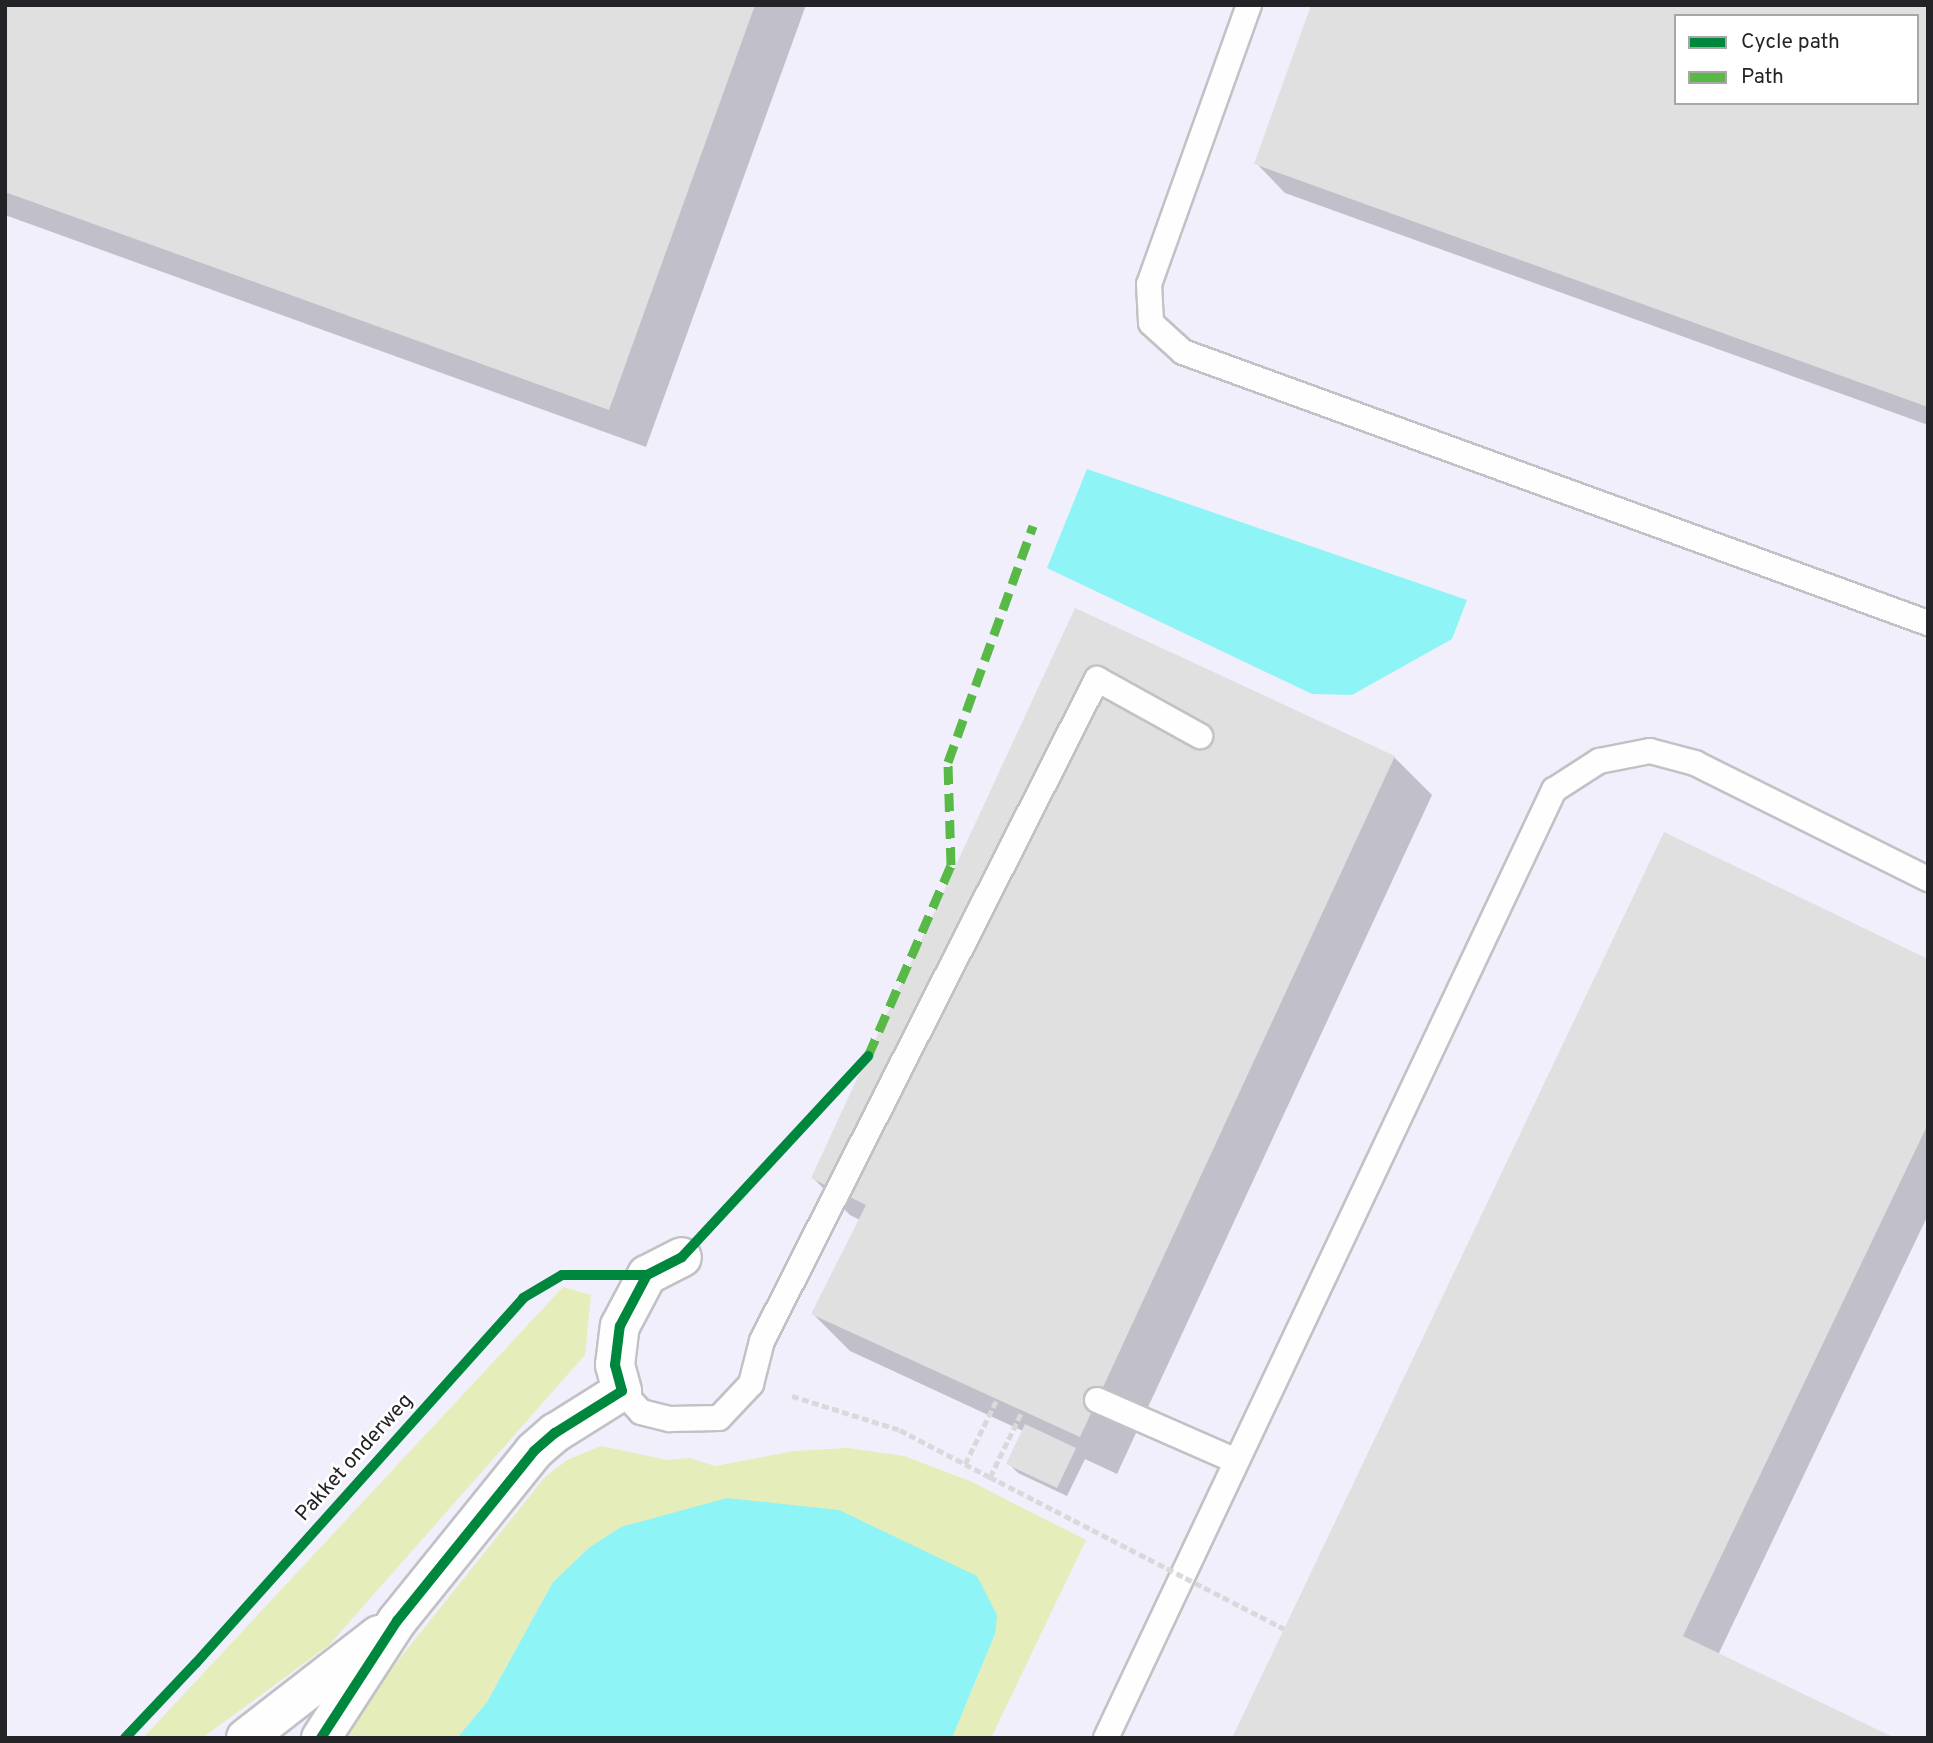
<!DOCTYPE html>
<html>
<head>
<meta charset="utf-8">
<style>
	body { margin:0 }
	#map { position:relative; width:1933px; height:1743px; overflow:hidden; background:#f6f7fb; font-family:Overpass,sans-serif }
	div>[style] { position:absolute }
	.industrial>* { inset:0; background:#f2effd }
	.green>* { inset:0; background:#e5edba }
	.water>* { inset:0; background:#8ef4f5 }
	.shadow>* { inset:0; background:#0003 }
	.building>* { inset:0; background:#e0e0e0 }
	.path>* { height:4.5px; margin-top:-2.25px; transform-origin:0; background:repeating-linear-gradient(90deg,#d9d9db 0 7px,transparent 0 10.5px) }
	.roads { filter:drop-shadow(2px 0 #c1c2c5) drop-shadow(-2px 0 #c1c2c5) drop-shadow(0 2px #c1c2c5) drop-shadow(0 -2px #c1c2c5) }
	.service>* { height:24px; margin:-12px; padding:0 12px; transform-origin:12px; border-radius:12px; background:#fefefe }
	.minor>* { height:38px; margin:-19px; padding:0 19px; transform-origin:19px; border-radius:19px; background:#fefefe }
	.path-bridge>* { height:4.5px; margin-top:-2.25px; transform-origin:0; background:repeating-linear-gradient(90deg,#d9d9db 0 7px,transparent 0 10.5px) }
	.quiet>* { height:9px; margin-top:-4.5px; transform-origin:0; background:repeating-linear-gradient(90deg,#58b947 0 18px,transparent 0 27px) }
	.cycleway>* { height:10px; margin:-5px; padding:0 5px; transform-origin:5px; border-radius:5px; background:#00873e }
	span { translate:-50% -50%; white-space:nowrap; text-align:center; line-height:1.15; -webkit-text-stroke:5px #fff; paint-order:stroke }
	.street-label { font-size:21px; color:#222427 }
	.frame { position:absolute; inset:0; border:7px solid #222427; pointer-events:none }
	.legend { position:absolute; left:1674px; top:14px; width:245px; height:91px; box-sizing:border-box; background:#fff; border:2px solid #a7a7a9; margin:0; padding:9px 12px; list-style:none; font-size:21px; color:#222427 }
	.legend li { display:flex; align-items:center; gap:14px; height:35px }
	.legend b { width:35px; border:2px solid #a7a7a9 }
</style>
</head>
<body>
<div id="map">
	<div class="industrial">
		<i style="clip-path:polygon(evenodd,5px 5px,1928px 5px,1928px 1738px,5px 1738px,5px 5px,1676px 16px,1917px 16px,1917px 103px,1676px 103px,1676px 16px)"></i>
	</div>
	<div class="green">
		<i style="clip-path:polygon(563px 1287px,591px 1295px,585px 1355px,329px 1645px,202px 1738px,143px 1738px)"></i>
		<i style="clip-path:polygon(601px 1446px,667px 1460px,689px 1458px,715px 1466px,794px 1451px,848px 1448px,904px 1456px,970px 1481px,1086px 1540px,991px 1738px,952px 1738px,995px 1634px,621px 1527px,590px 1547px,553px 1582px,487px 1702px,457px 1738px,336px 1738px,545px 1477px,567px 1460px)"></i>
	</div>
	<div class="water">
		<i style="clip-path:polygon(1087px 469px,1467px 600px,1452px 639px,1352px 695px,1312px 694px,1047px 568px)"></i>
		<i style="clip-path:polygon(727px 1498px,839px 1510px,977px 1576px,997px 1615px,995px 1634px,952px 1738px,457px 1738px,487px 1702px,553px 1582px,590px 1547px,621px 1527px)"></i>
	</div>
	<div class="shadow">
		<i style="clip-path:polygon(5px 5px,806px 5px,646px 447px,5px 215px)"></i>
		<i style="clip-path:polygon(evenodd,1313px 5px,1928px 5px,1928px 425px,1285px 193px,1256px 163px,1313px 5px,1676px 16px,1917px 16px,1917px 103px,1676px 103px,1676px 16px)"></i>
		<i style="clip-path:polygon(1394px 757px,1432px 795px,1117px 1474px,1085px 1459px,1067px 1496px,1018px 1473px,1008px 1463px,1023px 1431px,850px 1351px,813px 1314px,860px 1220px,850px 1215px,813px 1178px)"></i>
		<i style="clip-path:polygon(1928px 961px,1928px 1215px,1718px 1655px,1234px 1738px)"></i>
	</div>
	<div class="building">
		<i style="clip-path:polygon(5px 5px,755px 5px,609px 410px,5px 192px)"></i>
		<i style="clip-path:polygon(evenodd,1311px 5px,1928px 5px,1928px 407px,1254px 164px,1311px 5px,1676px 16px,1917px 16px,1917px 103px,1676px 103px,1676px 16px)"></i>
		<i style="clip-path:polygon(1075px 608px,1395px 756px,1080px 1437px,811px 1314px,866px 1205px,811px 1178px)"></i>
		<i style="clip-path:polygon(1664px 832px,1928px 959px,1928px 1124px,1683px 1636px,1895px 1738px,1232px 1738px)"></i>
		<i style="clip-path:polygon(1025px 1424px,1076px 1448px,1057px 1488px,1006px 1464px)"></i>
	</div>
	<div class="path">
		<i style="left:792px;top:1396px;width:113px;rotate:17.5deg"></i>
		<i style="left:900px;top:1430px;width:102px;rotate:27.6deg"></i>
		<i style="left:990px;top:1477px;width:73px;rotate:-64.1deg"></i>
		<i style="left:965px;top:1464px;width:72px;rotate:-63.8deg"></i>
	</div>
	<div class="roads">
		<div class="service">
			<i style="left:1249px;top:5px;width:296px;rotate:109.7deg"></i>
			<i style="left:1149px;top:284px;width:39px;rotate:87deg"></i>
			<i style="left:1151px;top:323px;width:43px;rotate:42.2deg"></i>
			<i style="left:1183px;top:352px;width:793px;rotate:19.99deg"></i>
			<i style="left:622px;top:1391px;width:28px;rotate:48deg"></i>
			<i style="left:641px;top:1412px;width:30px;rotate:14deg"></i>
			<i style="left:670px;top:1419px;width:49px;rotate:-1.2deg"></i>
			<i style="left:719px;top:1418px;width:47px;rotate:-46.7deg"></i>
			<i style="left:751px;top:1384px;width:44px;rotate:-75.7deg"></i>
			<i style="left:762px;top:1341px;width:742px;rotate:-63.16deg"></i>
			<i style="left:1097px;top:679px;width:118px;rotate:29deg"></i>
			<i style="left:1097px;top:1400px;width:152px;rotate:23.7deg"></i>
			<i style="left:1106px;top:1738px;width:1049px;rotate:-64.71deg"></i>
			<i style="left:1554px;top:790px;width:54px;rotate:-32.8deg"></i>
			<i style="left:1599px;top:761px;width:52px;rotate:-11.1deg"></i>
			<i style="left:1650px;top:751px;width:47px;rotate:14.9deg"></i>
			<i style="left:1695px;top:763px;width:260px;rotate:26.5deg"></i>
		</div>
		<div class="minor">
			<i style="left:246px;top:1738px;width:168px;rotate:-37.8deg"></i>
			<i style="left:321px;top:1738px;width:140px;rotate:-57deg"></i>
			<i style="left:397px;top:1621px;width:218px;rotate:-51.1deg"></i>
			<i style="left:534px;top:1451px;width:28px;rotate:-41deg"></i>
			<i style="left:555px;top:1433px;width:79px;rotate:-32.1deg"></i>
			<i style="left:622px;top:1391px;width:27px;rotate:-105deg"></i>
			<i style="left:615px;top:1365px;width:39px;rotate:-83deg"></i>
			<i style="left:620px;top:1326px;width:58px;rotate:-62.1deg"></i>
			<i style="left:647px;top:1275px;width:39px;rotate:-27deg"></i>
		</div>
	</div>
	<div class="path-bridge">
		<i style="left:990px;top:1477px;width:331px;rotate:27.3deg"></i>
	</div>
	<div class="quiet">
		<i style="left:868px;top:1056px;width:208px;rotate:-66.5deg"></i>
		<i style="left:951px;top:865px;width:103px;rotate:-91.7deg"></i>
		<i style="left:948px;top:762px;width:251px;rotate:-70.2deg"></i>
	</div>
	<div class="cycleway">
		<i style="left:125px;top:1738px;width:103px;rotate:-46.6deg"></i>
		<i style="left:196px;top:1663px;width:490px;rotate:-48.1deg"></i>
		<i style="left:523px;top:1298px;width:45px;rotate:-30.5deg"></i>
		<i style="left:562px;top:1275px;width:85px"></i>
		<i style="left:321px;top:1738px;width:140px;rotate:-57deg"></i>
		<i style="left:397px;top:1621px;width:218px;rotate:-51.1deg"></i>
		<i style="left:534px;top:1451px;width:28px;rotate:-41deg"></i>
		<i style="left:555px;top:1433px;width:79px;rotate:-32.1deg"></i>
		<i style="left:622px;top:1391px;width:27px;rotate:-105deg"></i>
		<i style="left:615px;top:1365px;width:39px;rotate:-83deg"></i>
		<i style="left:620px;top:1326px;width:58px;rotate:-62.1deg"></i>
		<i style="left:647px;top:1275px;width:39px;rotate:-27deg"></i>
		<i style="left:682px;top:1257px;width:274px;rotate:-47.2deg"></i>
	</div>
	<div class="street-label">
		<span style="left:355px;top:1458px;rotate:-48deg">Pakket onderweg</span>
	</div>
	<div class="frame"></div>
	<ul class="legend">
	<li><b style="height:9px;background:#00873e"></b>Cycle path</li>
	<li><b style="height:9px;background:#58b947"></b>Path</li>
	</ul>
</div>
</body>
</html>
